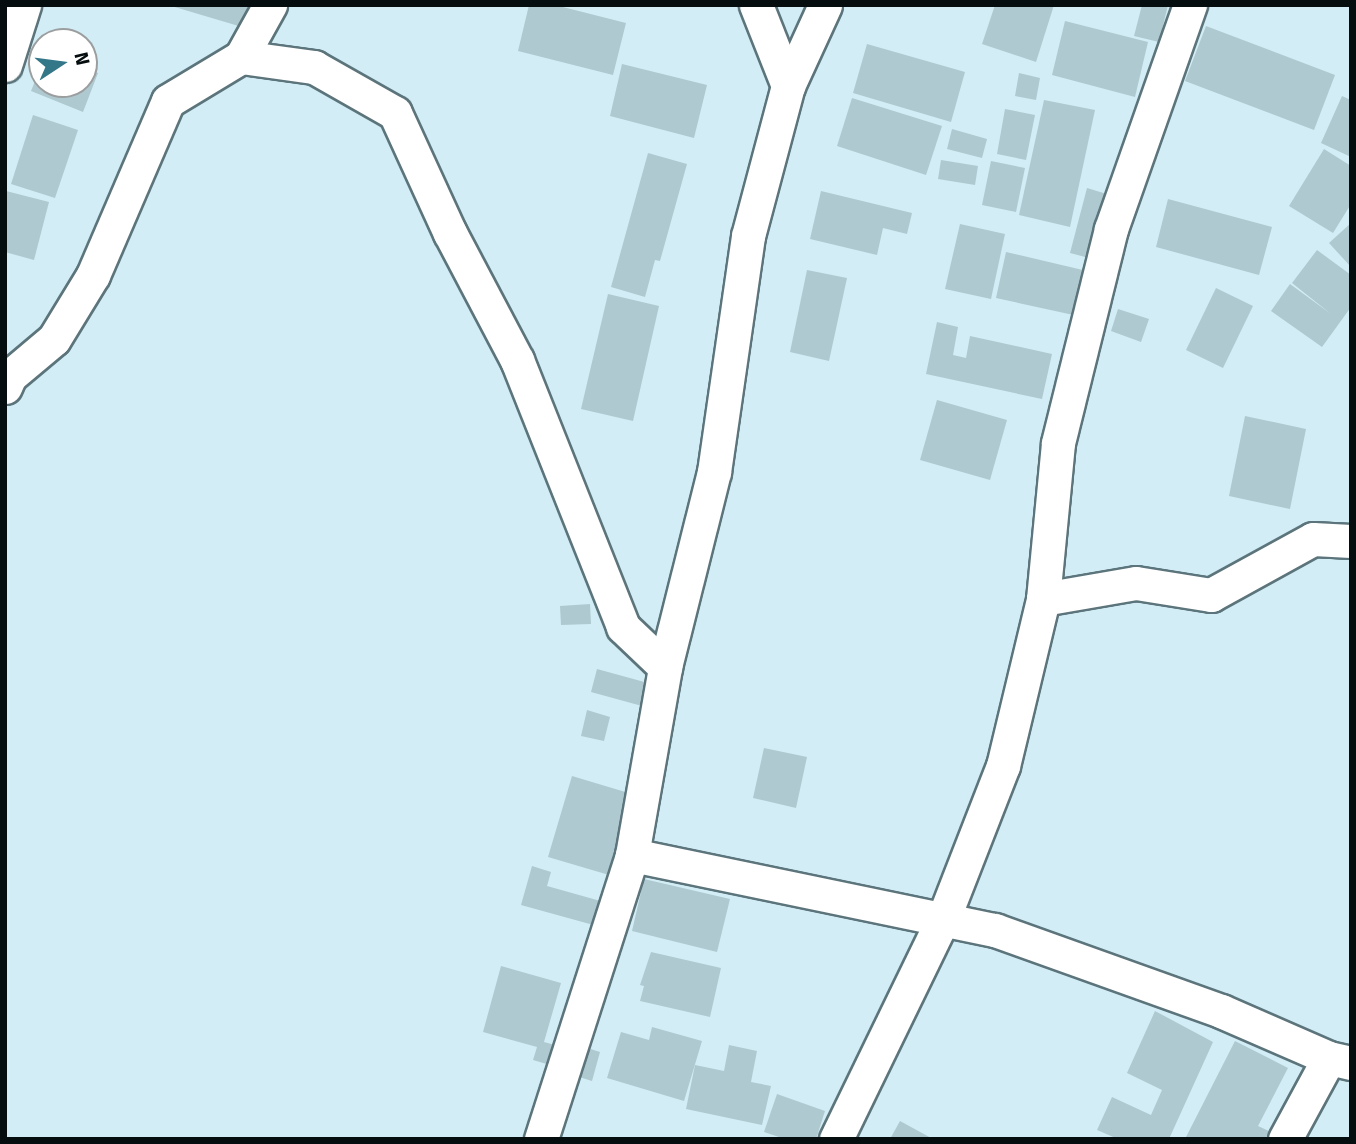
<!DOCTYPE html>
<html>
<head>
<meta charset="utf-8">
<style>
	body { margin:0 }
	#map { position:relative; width:1356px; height:1144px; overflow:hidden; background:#d2edf5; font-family:"Fira Sans",sans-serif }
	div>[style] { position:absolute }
	.building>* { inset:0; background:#afc9d0 }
	.roads { filter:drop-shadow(2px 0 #5c747b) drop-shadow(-2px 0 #5c747b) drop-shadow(0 2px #5c747b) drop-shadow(0 -2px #5c747b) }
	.minor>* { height:33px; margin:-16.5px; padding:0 16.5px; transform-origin:16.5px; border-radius:16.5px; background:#fff }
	span { translate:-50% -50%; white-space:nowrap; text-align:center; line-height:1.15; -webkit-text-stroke:5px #fff; paint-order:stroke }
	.frame { position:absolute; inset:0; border:7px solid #050d0f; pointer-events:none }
	.north { position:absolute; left:28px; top:28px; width:70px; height:70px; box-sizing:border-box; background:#fff; border:2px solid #9b9e9f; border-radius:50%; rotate:77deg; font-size:19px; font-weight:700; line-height:28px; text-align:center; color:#050d0f }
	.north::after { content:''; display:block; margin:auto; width:24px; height:32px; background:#347788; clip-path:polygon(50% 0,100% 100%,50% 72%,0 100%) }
</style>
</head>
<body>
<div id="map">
	<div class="building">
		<i style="clip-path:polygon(168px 5px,248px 5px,242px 27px)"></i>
		<i style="clip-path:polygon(529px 5px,555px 5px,626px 23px,613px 75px,518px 51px)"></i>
		<i style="clip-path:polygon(995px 5px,1054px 5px,1036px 62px,982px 44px)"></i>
		<i style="clip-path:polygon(1142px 5px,1168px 5px,1159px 42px,1134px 36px)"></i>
		<i style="clip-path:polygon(1065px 21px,1148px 42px,1135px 97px,1052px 75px)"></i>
		<i style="clip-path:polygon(1206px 26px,1335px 75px,1314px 130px,1185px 81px)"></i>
		<i style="clip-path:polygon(867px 44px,965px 72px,951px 122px,853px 93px)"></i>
		<i style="clip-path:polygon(42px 64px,42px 84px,84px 84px,84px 67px,98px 73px,83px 112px,31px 91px)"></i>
		<i style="clip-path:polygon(622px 64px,707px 85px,694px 138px,610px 116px)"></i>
		<i style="clip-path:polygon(1019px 73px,1040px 78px,1036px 100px,1015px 96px)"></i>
		<i style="clip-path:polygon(1342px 96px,1351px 100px,1351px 157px,1321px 143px)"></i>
		<i style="clip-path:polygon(852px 98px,942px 126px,926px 175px,837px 146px)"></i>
		<i style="clip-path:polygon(1044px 100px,1095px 110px,1070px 227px,1019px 215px)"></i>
		<i style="clip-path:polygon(1005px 109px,1035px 115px,1026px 160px,997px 154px)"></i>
		<i style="clip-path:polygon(33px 115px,78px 130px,55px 198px,11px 184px)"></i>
		<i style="clip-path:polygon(952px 129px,987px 139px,982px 158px,947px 149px)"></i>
		<i style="clip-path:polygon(1324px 149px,1351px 166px,1351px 204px,1333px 233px,1289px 206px)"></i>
		<i style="clip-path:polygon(648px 153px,687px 164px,660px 261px,655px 260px,645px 297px,611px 287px)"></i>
		<i style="clip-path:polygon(941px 160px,978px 166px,975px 185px,938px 179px)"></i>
		<i style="clip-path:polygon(991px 161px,1025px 168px,1016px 212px,982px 205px)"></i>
		<i style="clip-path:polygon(1087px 188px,1110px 195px,1093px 259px,1070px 253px)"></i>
		<i style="clip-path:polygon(6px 191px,49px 202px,34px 260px,5px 252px)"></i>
		<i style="clip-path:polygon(821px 191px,912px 213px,907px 234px,883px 228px,877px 255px,810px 239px)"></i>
		<i style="clip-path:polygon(1168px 199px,1272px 227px,1259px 275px,1156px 247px)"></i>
		<i style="clip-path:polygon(1351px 223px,1351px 267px,1329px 243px)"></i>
		<i style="clip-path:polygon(960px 224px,1005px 234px,991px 299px,945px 289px)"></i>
		<i style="clip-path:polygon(1317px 250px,1351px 275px,1351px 307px,1322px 347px,1271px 311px,1290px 284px,1331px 314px,1292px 283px)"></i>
		<i style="clip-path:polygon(1006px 252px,1087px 271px,1078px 316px,996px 298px)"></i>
		<i style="clip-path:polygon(807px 270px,847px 278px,829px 361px,790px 352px)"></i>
		<i style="clip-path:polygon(1216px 288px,1253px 306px,1223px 368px,1186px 350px)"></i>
		<i style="clip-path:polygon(608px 294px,659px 306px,633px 421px,581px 409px)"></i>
		<i style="clip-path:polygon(1118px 309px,1149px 319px,1141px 342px,1111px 331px)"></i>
		<i style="clip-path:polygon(937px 322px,958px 327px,953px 355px,966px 358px,970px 336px,1052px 354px,1042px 399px,926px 374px)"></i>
		<i style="clip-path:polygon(937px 400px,1007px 420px,990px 480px,920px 460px)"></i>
		<i style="clip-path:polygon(1245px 416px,1306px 429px,1290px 509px,1229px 496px)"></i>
		<i style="clip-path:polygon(590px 604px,591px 624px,561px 625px,560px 606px)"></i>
		<i style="clip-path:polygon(597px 669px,648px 683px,642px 706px,591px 692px)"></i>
		<i style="clip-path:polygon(587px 710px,610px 717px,604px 741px,581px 736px)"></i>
		<i style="clip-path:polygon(764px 748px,807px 757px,796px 808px,753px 798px)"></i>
		<i style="clip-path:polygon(572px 776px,632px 794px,609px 875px,548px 857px)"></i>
		<i style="clip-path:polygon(532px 866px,551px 872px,547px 886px,604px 902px,597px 926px,521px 905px)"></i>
		<i style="clip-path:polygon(644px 879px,730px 899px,717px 952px,632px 931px)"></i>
		<i style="clip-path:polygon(651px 952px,721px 968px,710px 1017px,640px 1001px,644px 986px,640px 985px)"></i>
		<i style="clip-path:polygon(501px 966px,561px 983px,544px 1042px,555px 1045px,550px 1065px,533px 1060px,537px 1047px,483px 1032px)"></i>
		<i style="clip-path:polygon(1155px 1011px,1213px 1042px,1169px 1139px,1118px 1139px,1097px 1130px,1112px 1097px,1151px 1115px,1162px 1090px,1127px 1073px)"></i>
		<i style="clip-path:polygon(652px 1027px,702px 1041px,684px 1101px,607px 1078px,621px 1032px,649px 1040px)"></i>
		<i style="clip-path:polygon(1235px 1041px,1288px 1068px,1258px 1126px,1271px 1132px,1267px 1139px,1185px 1139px)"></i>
		<i style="clip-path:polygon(729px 1045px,757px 1051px,751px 1082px,771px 1086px,762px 1125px,686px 1109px,695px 1065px,724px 1071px)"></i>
		<i style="clip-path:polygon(581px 1046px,600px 1052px,592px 1081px,573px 1075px)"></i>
		<i style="clip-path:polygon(777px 1094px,825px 1111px,816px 1139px,785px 1139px,764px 1132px)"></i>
		<i style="clip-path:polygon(900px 1121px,933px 1139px,890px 1139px)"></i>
	</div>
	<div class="roads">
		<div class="minor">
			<i style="left:756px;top:5px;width:87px;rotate:68.4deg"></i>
			<i style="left:241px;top:57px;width:74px;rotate:7.8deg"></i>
			<i style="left:314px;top:67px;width:93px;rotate:29.6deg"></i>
			<i style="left:395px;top:113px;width:132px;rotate:65.4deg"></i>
			<i style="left:450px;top:233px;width:144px;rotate:62.2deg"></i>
			<i style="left:517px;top:360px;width:287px;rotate:68.3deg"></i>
			<i style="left:623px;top:627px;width:58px;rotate:43.6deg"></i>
			<i style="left:5px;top:65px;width:63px;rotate:-72.4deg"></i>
			<i style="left:5px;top:387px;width:12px;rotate:-66deg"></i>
			<i style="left:10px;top:376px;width:57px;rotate:-40.1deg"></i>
			<i style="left:54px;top:339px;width:75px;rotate:-58.6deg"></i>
			<i style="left:93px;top:275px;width:189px;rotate:-66.7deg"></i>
			<i style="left:168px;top:101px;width:85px;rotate:-31.1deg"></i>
			<i style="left:241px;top:57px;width:60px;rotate:-60.9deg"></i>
			<i style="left:1043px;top:599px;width:94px;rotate:-9.8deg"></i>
			<i style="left:1136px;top:583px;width:76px;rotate:9.1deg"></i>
			<i style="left:1211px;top:595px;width:116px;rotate:-28.8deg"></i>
			<i style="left:1313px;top:539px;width:38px;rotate:3deg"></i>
			<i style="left:632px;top:855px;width:371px;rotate:11.7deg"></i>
			<i style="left:995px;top:930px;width:240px;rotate:19.7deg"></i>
			<i style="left:1221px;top:1011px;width:118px;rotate:23.5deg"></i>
			<i style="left:1329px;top:1058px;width:23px;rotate:13deg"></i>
			<i style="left:541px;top:1139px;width:298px;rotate:-72.2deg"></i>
			<i style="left:632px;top:855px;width:191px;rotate:-80deg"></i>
			<i style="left:665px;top:667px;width:201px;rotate:-75.9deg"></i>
			<i style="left:714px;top:472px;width:238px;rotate:-81.8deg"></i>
			<i style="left:748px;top:236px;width:155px;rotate:-75.1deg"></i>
			<i style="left:788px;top:86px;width:89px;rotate:-65.4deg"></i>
			<i style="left:836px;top:1139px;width:247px;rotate:-64.1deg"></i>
			<i style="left:944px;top:917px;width:162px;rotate:-68.7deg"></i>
			<i style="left:1003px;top:766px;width:172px;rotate:-76.5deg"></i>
			<i style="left:1043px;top:599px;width:157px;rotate:-84.5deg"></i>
			<i style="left:1058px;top:443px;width:220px;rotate:-76.1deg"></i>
			<i style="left:1111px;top:229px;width:238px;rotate:-70.6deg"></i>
			<i style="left:1285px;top:1139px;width:92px;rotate:-61.5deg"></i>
		</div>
	</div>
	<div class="frame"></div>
	<div class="north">N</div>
</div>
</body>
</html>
